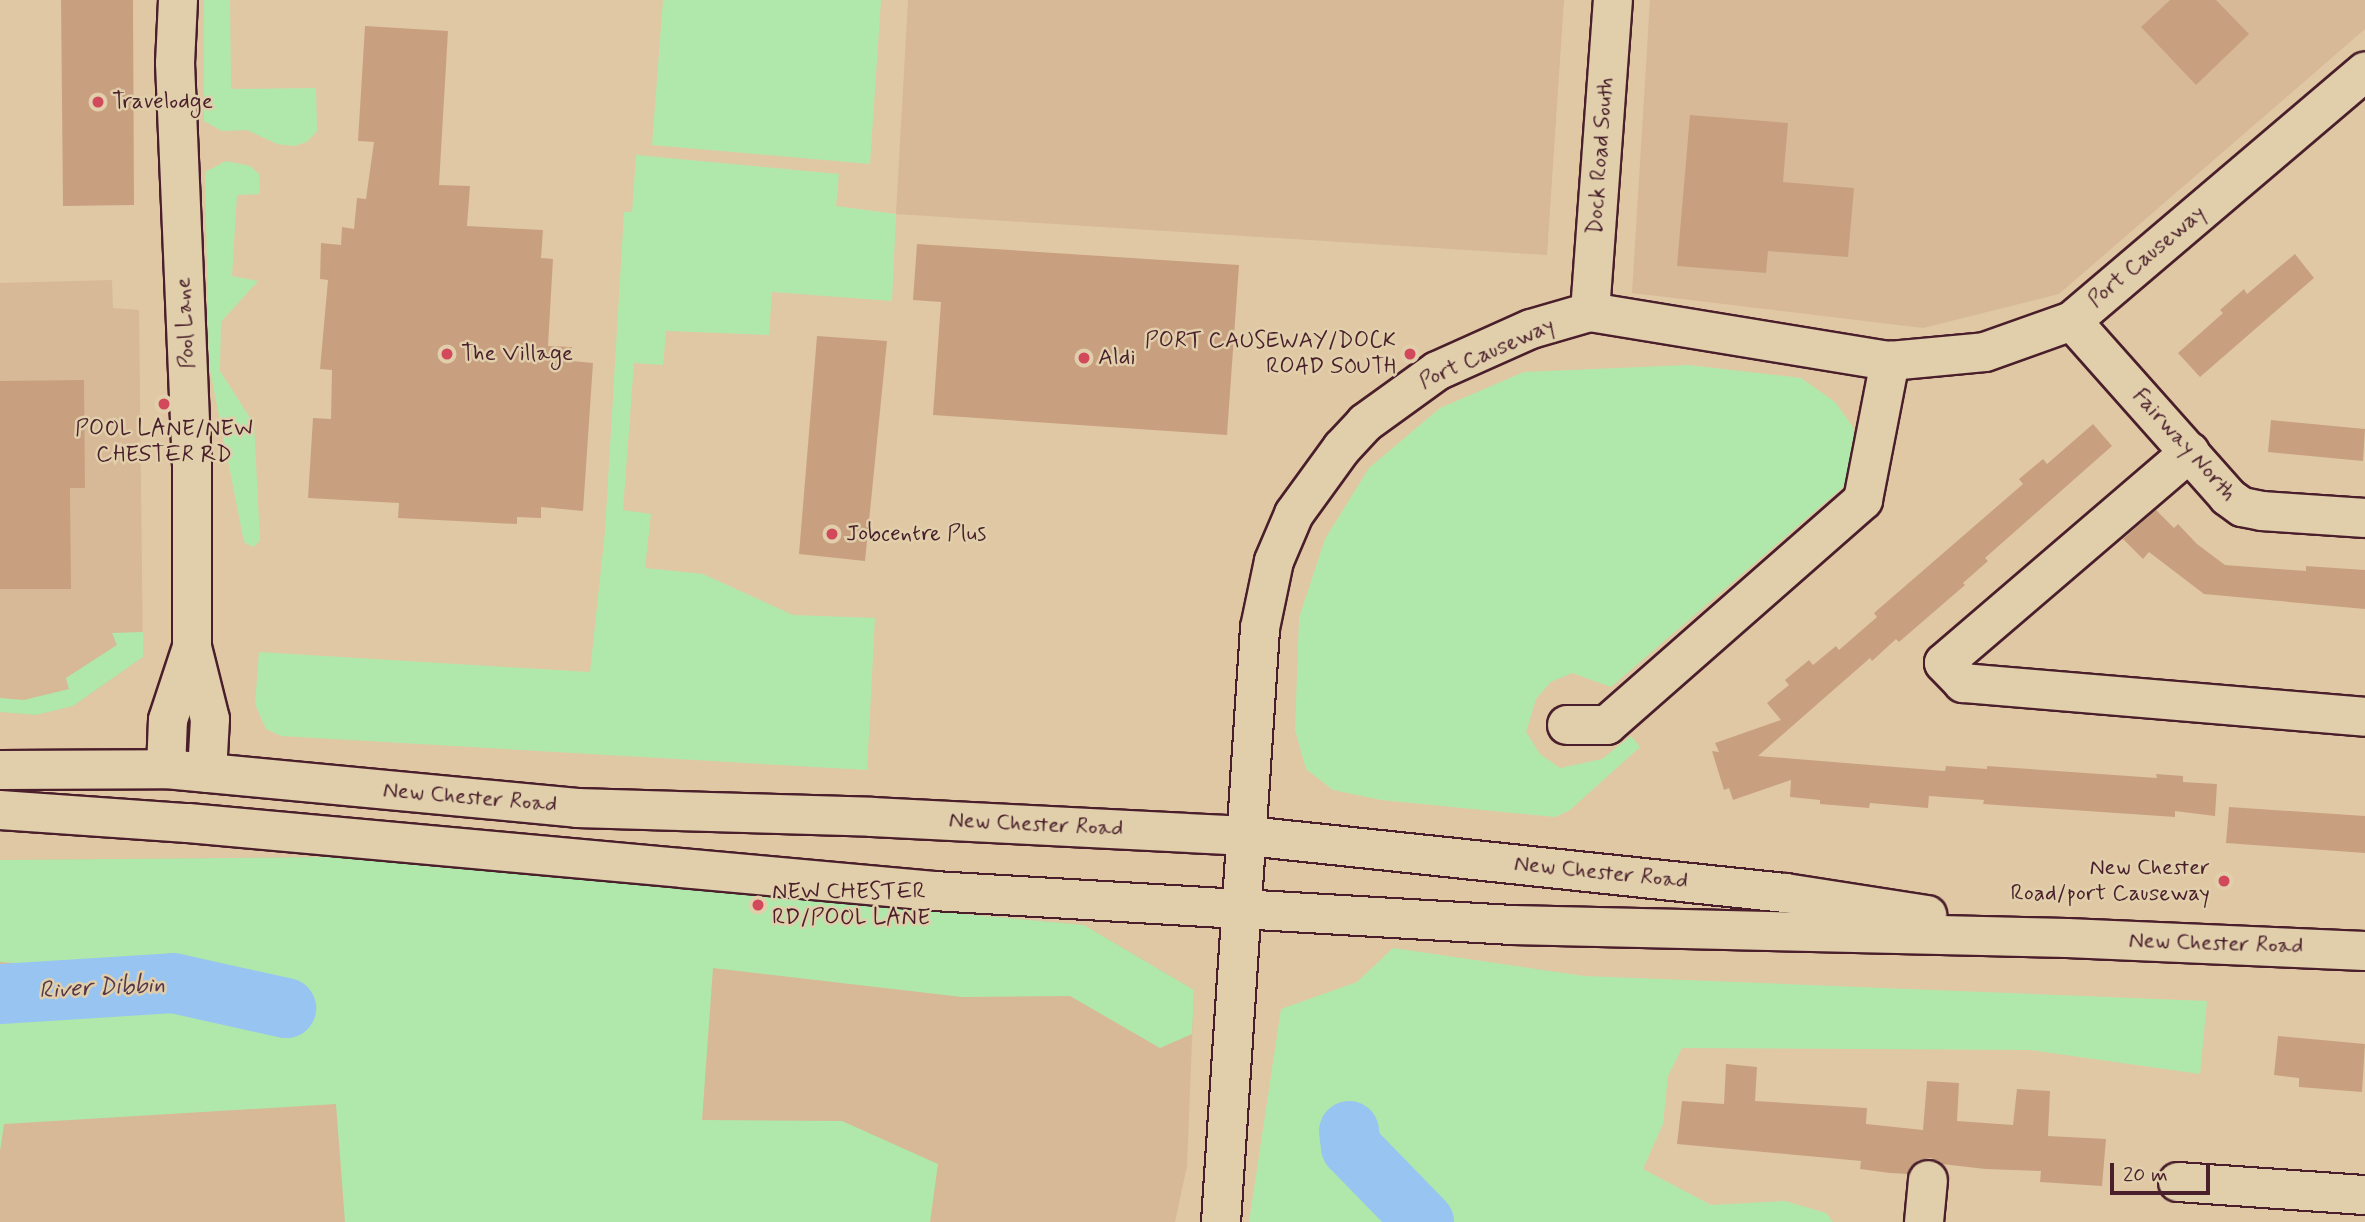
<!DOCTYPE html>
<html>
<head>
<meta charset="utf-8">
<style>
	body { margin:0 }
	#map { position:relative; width:2365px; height:1222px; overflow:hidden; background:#e1c8a4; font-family:Mynerve,sans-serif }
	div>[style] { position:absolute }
	.built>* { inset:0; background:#d7b997 }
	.green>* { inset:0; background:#b0e8ab }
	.river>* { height:60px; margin:-30px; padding:0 30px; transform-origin:30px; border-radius:30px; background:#97c4f1 }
	.building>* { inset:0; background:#c8a080 }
	.roads { filter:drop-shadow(2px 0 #4a1f2b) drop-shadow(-2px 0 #4a1f2b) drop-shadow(0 2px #4a1f2b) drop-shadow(0 -2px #4a1f2b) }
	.minor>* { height:38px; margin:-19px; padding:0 19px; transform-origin:19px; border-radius:19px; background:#e1cfac }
	.tertiary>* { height:38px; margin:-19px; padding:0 19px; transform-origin:19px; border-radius:19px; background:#e1cfac }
	.trunk>* { height:38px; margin:-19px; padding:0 19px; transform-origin:19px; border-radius:19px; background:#e1cfac }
	.dots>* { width:19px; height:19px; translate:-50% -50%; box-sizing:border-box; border:4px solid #e1cfac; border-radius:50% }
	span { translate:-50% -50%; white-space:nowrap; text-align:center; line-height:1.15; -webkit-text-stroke:5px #e1cfac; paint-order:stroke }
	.poi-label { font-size:23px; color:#4a1f2b }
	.left { translate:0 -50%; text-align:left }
	.right { translate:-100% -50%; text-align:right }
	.street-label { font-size:23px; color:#4a1f2b }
	.water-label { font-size:24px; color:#563849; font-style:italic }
	.scale { position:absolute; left:2110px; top:1163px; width:100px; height:32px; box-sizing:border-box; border:4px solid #4a1f2b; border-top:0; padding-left:9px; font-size:21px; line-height:24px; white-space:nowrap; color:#4a1f2b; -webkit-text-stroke:5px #e1cfac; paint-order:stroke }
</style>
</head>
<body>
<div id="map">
	<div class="built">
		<i style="clip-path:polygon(908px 0,1564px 0,1547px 255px,896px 214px)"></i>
		<i style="clip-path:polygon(1650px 0,2365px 0,2365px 29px,2059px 294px,1923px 328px,1632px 293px)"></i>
		<i style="clip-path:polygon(112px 280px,113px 308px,139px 310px,143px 657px,73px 706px,36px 715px,0 712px,0 283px)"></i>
		<i style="clip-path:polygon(330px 857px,1084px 925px,1194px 990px,1187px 1166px,1175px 1222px,0 1222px,0 860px)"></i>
	</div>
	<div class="green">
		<i style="clip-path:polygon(204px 0,230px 0,231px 89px,316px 88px,317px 131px,307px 142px,294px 146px,277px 144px,247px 130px,222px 131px,204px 121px)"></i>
		<i style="clip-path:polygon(663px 0,881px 0,870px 164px,652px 145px)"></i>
		<i style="clip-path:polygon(636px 155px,839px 174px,836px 206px,896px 214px,892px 301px,772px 292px,769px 335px,666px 331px,663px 365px,634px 363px,623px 510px,651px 514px,645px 568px,703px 574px,793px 615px,875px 618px,867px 770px,281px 736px,266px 729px,255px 704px,259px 652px,590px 672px,605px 531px,624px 212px,632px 212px)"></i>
		<i style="clip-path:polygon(226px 161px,250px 166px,259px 174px,260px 194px,237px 195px,232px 276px,258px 281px,221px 322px,220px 371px,254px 424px,260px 541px,253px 547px,244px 542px,209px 365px,205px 172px)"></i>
		<i style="clip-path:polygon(1688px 365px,1801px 378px,1835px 402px,1853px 427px,1853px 454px,1844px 486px,1611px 687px,1572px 673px,1551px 682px,1536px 699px,1526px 732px,1540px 754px,1560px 768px,1602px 759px,1631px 736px,1640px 747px,1570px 810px,1555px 817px,1381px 800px,1333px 790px,1306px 769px,1295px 730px,1299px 618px,1325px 539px,1369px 468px,1440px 408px,1524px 372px)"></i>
		<i style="clip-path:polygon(143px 632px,143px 657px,73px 706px,36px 715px,0 712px,0 698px,24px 700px,69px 689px,66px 678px,117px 645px,112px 633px)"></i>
		<i style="clip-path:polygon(330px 857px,1084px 925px,1194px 990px,1192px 1034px,1160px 1048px,1070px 996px,962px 997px,713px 968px,702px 1120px,842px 1121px,938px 1164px,930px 1222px,345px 1222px,336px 1104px,4px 1124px,0 1151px,0 1012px,153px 1002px,281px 1022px,233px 970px,100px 970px,0 962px,0 860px)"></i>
		<i style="clip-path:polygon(1393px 948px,1584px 976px,2207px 1001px,2200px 1074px,2030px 1050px,1682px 1048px,1668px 1076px,1663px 1124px,1643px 1169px,1711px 1205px,1785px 1201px,1826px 1213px,1833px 1222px,1249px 1222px,1281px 1009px,1357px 982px)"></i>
	</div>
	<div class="river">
		<i style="left:0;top:994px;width:173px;rotate:-3.6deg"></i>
		<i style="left:173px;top:983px;width:116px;rotate:12.5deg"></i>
		<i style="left:1349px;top:1131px;width:16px;rotate:83deg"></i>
		<i style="left:1351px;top:1147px;width:105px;rotate:45.8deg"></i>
	</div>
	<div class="building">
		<i style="clip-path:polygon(61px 0,133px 0,134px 205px,63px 206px)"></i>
		<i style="clip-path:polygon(2170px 0,2216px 0,2249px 34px,2196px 85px,2141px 27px)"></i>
		<i style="clip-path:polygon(365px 26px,448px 31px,439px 185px,470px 186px,467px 226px,543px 230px,541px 258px,553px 259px,548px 346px,572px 347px,572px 361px,593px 363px,583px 511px,541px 507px,541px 518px,517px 517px,517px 524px,398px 518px,399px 503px,308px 498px,313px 418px,331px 419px,332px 370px,320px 369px,328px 280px,320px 279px,321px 243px,341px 245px,342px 227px,354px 229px,357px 198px,366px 199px,374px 142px,358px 141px)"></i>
		<i style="clip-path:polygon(1690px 115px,1788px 123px,1783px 182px,1854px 188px,1848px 257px,1768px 251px,1766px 273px,1677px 266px)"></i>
		<i style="clip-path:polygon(917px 244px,1239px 265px,1227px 435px,933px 415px,941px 302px,913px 300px)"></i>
		<i style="clip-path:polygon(2295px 254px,2314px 278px,2200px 377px,2178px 353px,2223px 313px,2220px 310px,2244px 289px,2247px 294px)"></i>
		<i style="clip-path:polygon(817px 336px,887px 341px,865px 561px,799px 554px)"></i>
		<i style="clip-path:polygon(84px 380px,85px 488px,70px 488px,71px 589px,0 589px,0 381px)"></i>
		<i style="clip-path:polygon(2271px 420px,2365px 429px,2363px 461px,2268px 452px)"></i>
		<i style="clip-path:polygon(2093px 424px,2112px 446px,1985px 558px,1988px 561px,1963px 583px,1965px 585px,1899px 642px,1896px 639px,1872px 661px,1870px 658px,1758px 756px,1945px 771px,1946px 766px,1987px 769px,1987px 766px,2157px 778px,2156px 774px,2183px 776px,2183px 782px,2217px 784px,2215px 816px,2175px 811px,2175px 817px,1983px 804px,1984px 800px,1929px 796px,1928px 808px,1870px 803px,1869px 808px,1820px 804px,1820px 800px,1790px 797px,1791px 780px,1733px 800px,1729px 788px,1724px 790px,1712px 751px,1719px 752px,1715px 743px,1781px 720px,1767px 703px,1789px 685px,1785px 680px,1809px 660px,1813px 665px,1836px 646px,1839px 650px,1877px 617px,1874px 613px,2023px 484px,2019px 479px,2043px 459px,2047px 464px)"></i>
		<i style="clip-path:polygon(2156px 510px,2174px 528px,2178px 524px,2197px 544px,2225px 565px,2306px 571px,2306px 566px,2365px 570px,2365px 609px,2204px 594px,2149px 552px,2143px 559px,2123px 539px)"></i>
		<i style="clip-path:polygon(2229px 807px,2365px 816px,2365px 853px,2226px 843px)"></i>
		<i style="clip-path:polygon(2278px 1036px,2365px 1044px,2362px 1092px,2299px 1087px,2299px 1078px,2274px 1075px)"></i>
		<i style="clip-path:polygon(1726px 1064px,1757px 1067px,1755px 1101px,1867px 1108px,1866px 1124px,1923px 1130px,1927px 1081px,1959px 1083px,1957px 1121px,2013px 1125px,2017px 1089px,2050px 1091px,2048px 1136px,2106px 1139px,2102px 1186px,2040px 1182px,2041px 1171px,1985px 1169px,1942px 1164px,1931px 1158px,1918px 1160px,1908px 1174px,1890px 1173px,1860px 1169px,1861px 1161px,1677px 1144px,1682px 1101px,1724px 1104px)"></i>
	</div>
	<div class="roads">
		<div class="minor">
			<i style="left:1590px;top:312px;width:313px;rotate:-85.8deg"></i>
			<i style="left:2072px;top:321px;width:235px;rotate:48.4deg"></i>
			<i style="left:2228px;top:497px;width:17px;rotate:36deg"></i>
			<i style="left:2242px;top:507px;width:20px;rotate:11deg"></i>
			<i style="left:2262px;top:511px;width:103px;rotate:3.9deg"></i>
			<i style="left:2190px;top:452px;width:324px;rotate:139.4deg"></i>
			<i style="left:1944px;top:663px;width:28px;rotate:46deg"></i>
			<i style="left:1963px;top:683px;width:403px;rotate:4.8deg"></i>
			<i style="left:1567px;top:725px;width:40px"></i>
			<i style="left:1607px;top:725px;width:341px;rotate:-41.3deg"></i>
			<i style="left:1863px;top:500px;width:142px;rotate:-79deg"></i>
			<i style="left:2178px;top:1182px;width:187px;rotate:4deg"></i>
			<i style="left:1221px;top:1222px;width:595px;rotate:-86.24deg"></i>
			<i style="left:1260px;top:628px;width:68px;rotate:-78.2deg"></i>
			<i style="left:1274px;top:561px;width:51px;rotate:-66.9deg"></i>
			<i style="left:1294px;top:514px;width:82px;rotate:-54deg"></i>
			<i style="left:1342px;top:448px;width:34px;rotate:-47deg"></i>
			<i style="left:1365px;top:423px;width:89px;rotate:-35.8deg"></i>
			<i style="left:1437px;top:371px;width:103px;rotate:-24.1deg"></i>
			<i style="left:1531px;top:329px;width:61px;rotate:-16.1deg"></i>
			<i style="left:1590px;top:312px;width:304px;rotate:9.3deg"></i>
			<i style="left:1890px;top:361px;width:95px;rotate:-5.4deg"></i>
			<i style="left:1985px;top:352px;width:92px;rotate:-19.6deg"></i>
			<i style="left:2072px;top:321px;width:385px;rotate:-40.4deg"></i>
			<i style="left:1924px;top:1222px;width:42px;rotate:-84.6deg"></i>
		</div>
		<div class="tertiary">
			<i style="left:178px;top:0;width:63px;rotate:92.7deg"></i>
			<i style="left:175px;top:63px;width:400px;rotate:87.6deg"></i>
			<i style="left:192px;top:463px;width:184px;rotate:90deg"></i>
			<i style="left:192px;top:647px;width:74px;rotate:76deg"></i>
			<i style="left:210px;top:719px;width:54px;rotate:93.2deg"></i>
			<i style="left:166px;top:769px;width:49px;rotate:-87.7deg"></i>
			<i style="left:168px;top:720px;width:77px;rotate:-71.8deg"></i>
		</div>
		<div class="trunk">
			<i style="left:0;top:770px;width:166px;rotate:-0.3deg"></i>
			<i style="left:166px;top:769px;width:413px;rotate:5.4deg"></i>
			<i style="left:577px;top:808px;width:295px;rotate:1.7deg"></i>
			<i style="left:872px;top:817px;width:376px;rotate:2.9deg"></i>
			<i style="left:1248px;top:836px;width:540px;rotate:6.06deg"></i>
			<i style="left:1785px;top:893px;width:144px;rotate:8.8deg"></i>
			<i style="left:0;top:810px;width:188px;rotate:4deg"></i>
			<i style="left:188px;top:823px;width:749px;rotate:5.21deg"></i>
			<i style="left:934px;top:891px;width:579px;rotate:3.37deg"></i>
			<i style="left:1512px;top:925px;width:555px;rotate:1.34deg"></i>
			<i style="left:2067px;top:938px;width:298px;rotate:2.5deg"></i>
		</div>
	</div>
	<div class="dots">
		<i style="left:98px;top:102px;background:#d1495b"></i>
		<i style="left:447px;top:354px;background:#d1495b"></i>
		<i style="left:1410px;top:354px;background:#d1495b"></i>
		<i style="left:1084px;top:358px;background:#d1495b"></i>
		<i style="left:164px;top:404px;background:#d1495b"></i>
		<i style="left:832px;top:534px;background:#d1495b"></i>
		<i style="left:2224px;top:881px;background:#d1495b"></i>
		<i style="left:758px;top:905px;background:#d1495b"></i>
	</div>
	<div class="poi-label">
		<span class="left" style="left:112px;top:102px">Travelodge</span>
		<span class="right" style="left:1396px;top:354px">PORT CAUSEWAY/DOCK<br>ROAD SOUTH</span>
		<span class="left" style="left:461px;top:354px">The Village</span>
		<span class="left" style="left:1098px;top:358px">Aldi</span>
		<span style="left:164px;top:442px">POOL LANE/NEW<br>CHESTER RD</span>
		<span class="left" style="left:846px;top:534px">Jobcentre Plus</span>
		<span class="right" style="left:2210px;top:881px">New Chester<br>Road/port Causeway</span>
		<span class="left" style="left:772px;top:905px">NEW CHESTER<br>RD/POOL LANE</span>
	</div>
	<div class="street-label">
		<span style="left:1601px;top:156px;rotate:-86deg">Dock Road South</span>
		<span style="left:2147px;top:257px;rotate:-40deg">Port Causeway</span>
		<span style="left:186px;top:323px;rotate:-93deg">Pool Lane</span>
		<span style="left:1487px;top:354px;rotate:-24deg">Port Causeway</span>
		<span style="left:2184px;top:445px;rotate:48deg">Fairway North</span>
		<span style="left:470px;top:798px;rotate:5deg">New Chester Road</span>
		<span style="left:1036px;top:825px;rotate:3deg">New Chester Road</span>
		<span style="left:1601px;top:873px;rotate:6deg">New Chester Road</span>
		<span style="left:2216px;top:944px;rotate:2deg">New Chester Road</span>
	</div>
	<div class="water-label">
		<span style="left:102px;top:988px;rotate:-3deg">River Dibbin</span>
	</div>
	<div class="scale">20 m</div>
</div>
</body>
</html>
